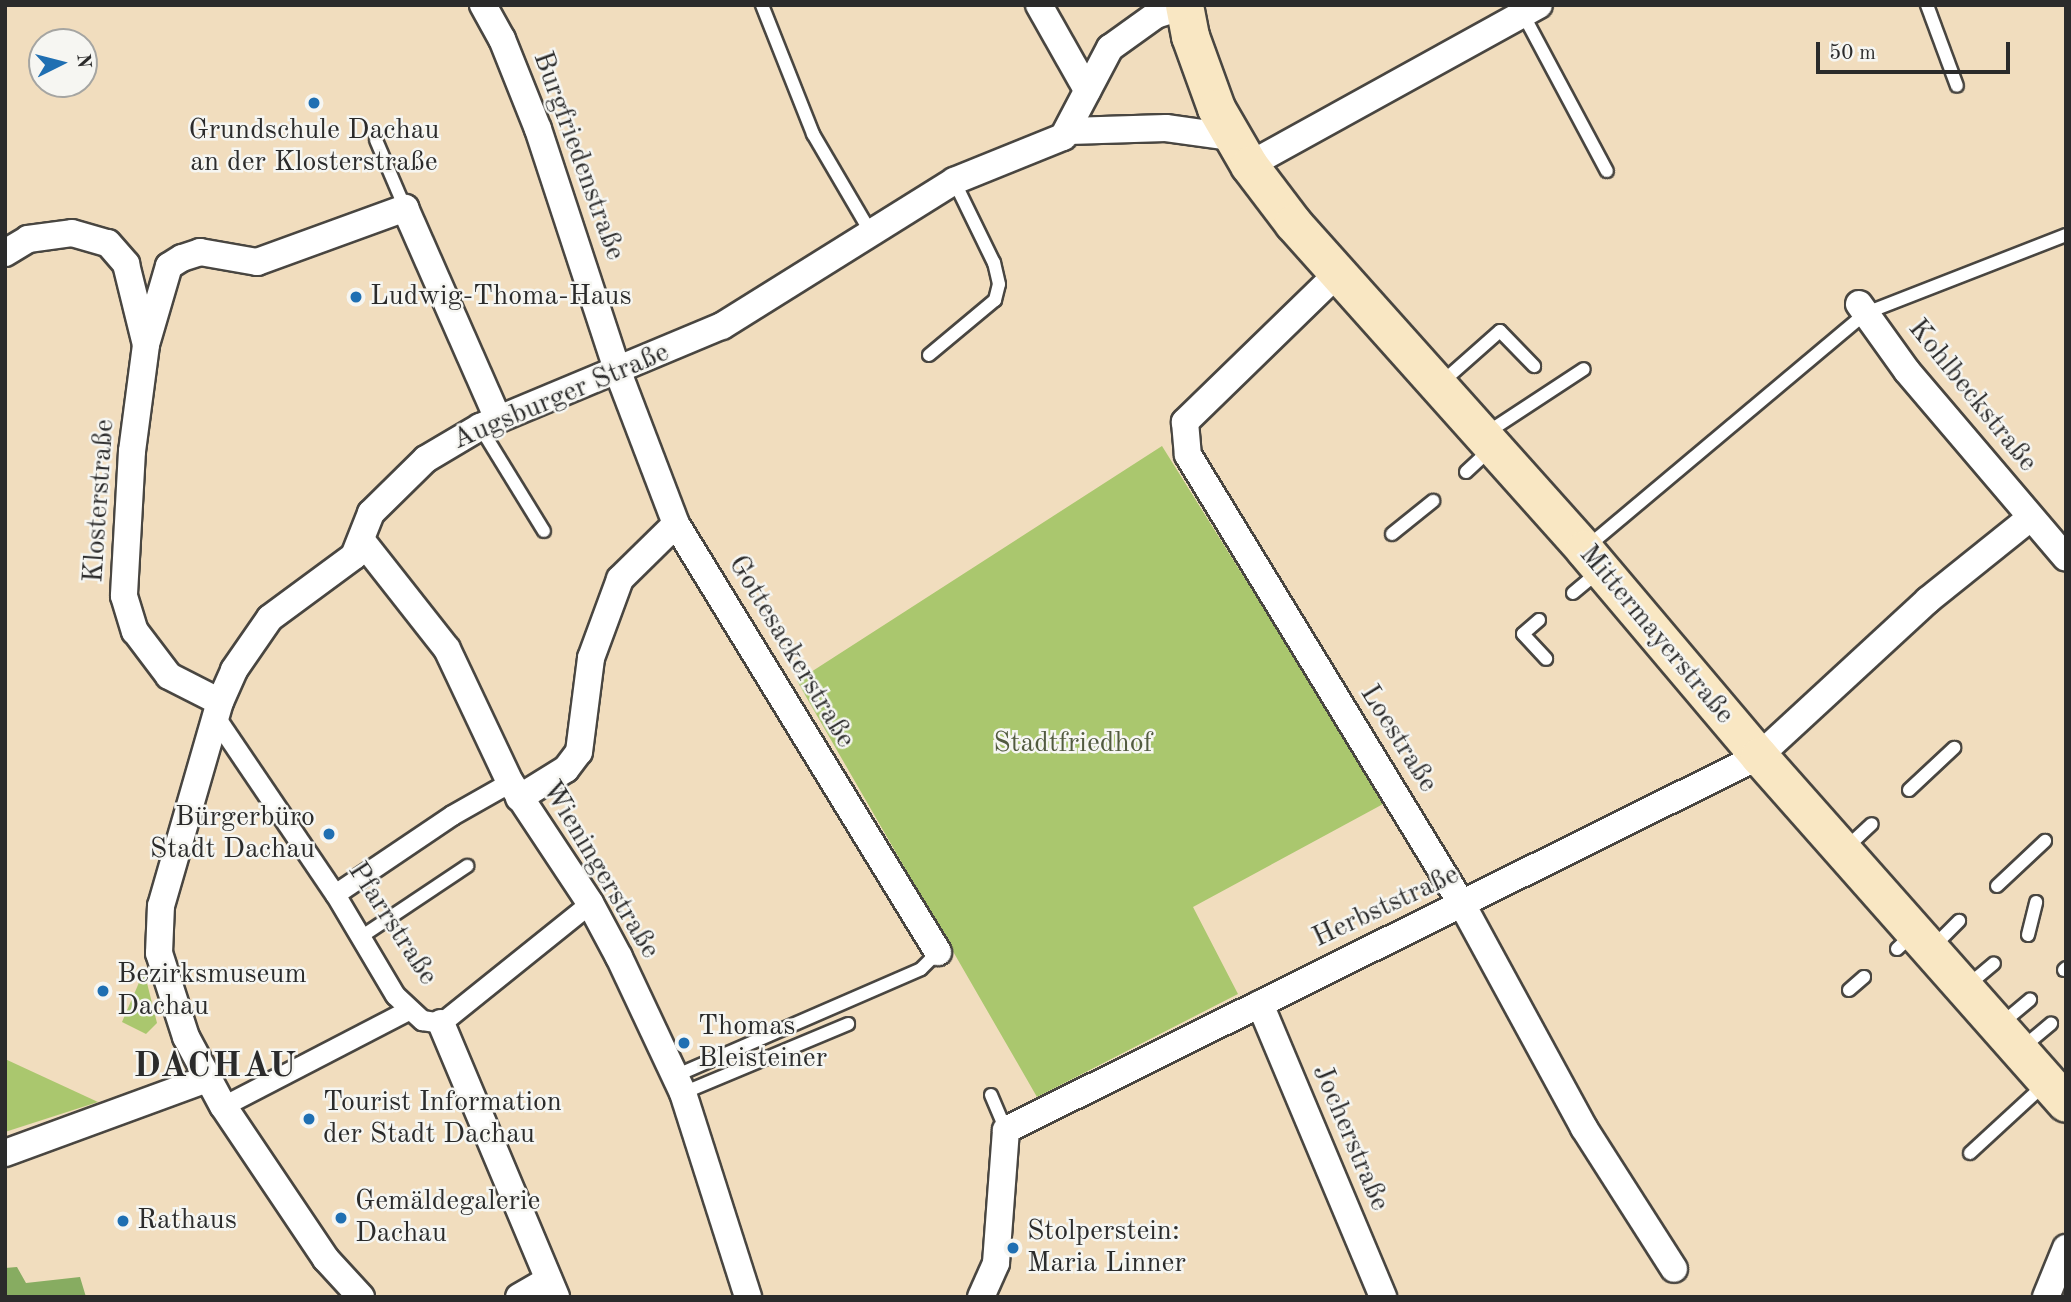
<!DOCTYPE html>
<html>
<head>
<meta charset="utf-8">
<style>
	body { margin:0 }
	#map { position:relative; width:2071px; height:1302px; overflow:hidden; background:#f1ddbe; font-family:"Old Standard TT",serif }
	div>[style] { position:absolute }
	.green>* { inset:0; background:#aac76e }
	.forest>* { inset:0; background:#87ac61 }
	.roads { filter:drop-shadow(2px 0 #494641) drop-shadow(-2px 0 #494641) drop-shadow(0 2px #494641) drop-shadow(0 -2px #494641) }
	.service>* { height:12px; margin:-6px; padding:0 6px; transform-origin:6px; border-radius:6px; background:#fff }
	.pedestrian>* { height:19px; margin:-9.5px; padding:0 9.5px; transform-origin:9.5px; border-radius:9.5px; background:#fff }
	.minor>* { height:26px; margin:-13px; padding:0 13px; transform-origin:13px; border-radius:13px; background:#fff }
	.secondary>* { height:37px; margin:-18.5px; padding:0 18.5px; transform-origin:18.5px; border-radius:18.5px; background:#f9e7c3 }
	.dots>* { width:19px; height:19px; translate:-50% -50%; box-sizing:border-box; border:4px solid #f6f6f2; border-radius:50% }
	span { translate:-50% -50%; white-space:nowrap; text-align:center; line-height:1.15; -webkit-text-stroke:5px #f6f6f2; paint-order:stroke }
	.poi-label { font-size:28px; color:#2b2b2b }
	.left { translate:0 -50%; text-align:left }
	.right { translate:-100% -50%; text-align:right }
	.street-label { font-size:28px; color:#2b2b2b }
	.park-label { font-size:28px; color:#515a3f }
	.district-label { font-size:35px; color:#2b2b2b; font-weight:700; letter-spacing:2px }
	.frame { position:absolute; inset:0; border:7px solid #2b2b2b; pointer-events:none }
	.north { position:absolute; left:28px; top:28px; width:70px; height:70px; box-sizing:border-box; background:#f6f6f2; border:2px solid #a5a5a2; border-radius:50%; rotate:84deg; font-size:19px; font-weight:700; line-height:28px; text-align:center; color:#2b2b2b }
	.north::after { content:''; display:block; margin:auto; width:24px; height:32px; background:#1f6fb2; clip-path:polygon(50% 0,100% 100%,50% 72%,0 100%) }
	.scale { position:absolute; left:1816px; top:42px; width:194px; height:32px; box-sizing:border-box; border:4px solid #2b2b2b; border-top:0; padding-left:9px; font-size:21px; line-height:24px; white-space:nowrap; color:#2b2b2b; -webkit-text-stroke:5px #f6f6f2; paint-order:stroke }
</style>
</head>
<body>
<div id="map">
	<div class="green">
		<i style="clip-path:polygon(1162px 446px,1385px 803px,1193px 907px,1238px 994px,1037px 1097px,797px 681px)"></i>
		<i style="clip-path:polygon(144px 971px,157px 1023px,146px 1034px,122px 1022px)"></i>
		<i style="clip-path:polygon(5px 1059px,98px 1102px,5px 1132px)"></i>
	</div>
	<div class="forest">
		<i style="clip-path:polygon(17px 1267px,26px 1283px,80px 1277px,86px 1297px,5px 1297px,5px 1268px)"></i>
	</div>
	<div class="roads">
		<div class="service">
			<i style="left:762px;top:5px;width:139px;rotate:68.4deg"></i>
			<i style="left:813px;top:134px;width:115px;rotate:59.6deg"></i>
			<i style="left:1927px;top:5px;width:86px;rotate:69.7deg"></i>
			<i style="left:1523px;top:14px;width:178px;rotate:61.9deg"></i>
			<i style="left:376px;top:140px;width:74px;rotate:66.9deg"></i>
			<i style="left:929px;top:355px;width:86px;rotate:-39.8deg"></i>
			<i style="left:995px;top:300px;width:16px;rotate:-76deg"></i>
			<i style="left:999px;top:284px;width:22px;rotate:-103deg"></i>
			<i style="left:994px;top:263px;width:91px;rotate:-116deg"></i>
			<i style="left:1440px;top:384px;width:80px;rotate:-41.5deg"></i>
			<i style="left:1500px;top:331px;width:49px;rotate:45.8deg"></i>
			<i style="left:480px;top:427px;width:122px;rotate:58.4deg"></i>
			<i style="left:1485px;top:434px;width:118px;rotate:-33.3deg"></i>
			<i style="left:1466px;top:472px;width:35px;rotate:-43deg"></i>
			<i style="left:1392px;top:534px;width:53px;rotate:-38.8deg"></i>
			<i style="left:1587px;top:547px;width:364px;rotate:-40deg"></i>
			<i style="left:1866px;top:313px;width:215px;rotate:-21.3deg"></i>
			<i style="left:1573px;top:593px;width:33px;rotate:-40deg"></i>
			<i style="left:1539px;top:620px;width:21px;rotate:139deg"></i>
			<i style="left:1523px;top:634px;width:34px;rotate:47deg"></i>
			<i style="left:1909px;top:790px;width:62px;rotate:-43deg"></i>
			<i style="left:1846px;top:848px;width:35px;rotate:-43deg"></i>
			<i style="left:1997px;top:886px;width:66px;rotate:-43.2deg"></i>
			<i style="left:2028px;top:935px;width:34px;rotate:-76deg"></i>
			<i style="left:361px;top:937px;width:128px;rotate:-33.8deg"></i>
			<i style="left:1933px;top:947px;width:37px;rotate:-45deg"></i>
			<i style="left:1897px;top:949px;width:21px;rotate:-43deg"></i>
			<i style="left:2064px;top:970px;width:3px;rotate:-45deg"></i>
			<i style="left:1967px;top:986px;width:35px;rotate:-40deg"></i>
			<i style="left:1849px;top:990px;width:20px;rotate:-41deg"></i>
			<i style="left:2001px;top:1024px;width:38px;rotate:-40deg"></i>
			<i style="left:2022px;top:1048px;width:38px;rotate:-40deg"></i>
			<i style="left:675px;top:1076px;width:268px;rotate:-23.5deg"></i>
			<i style="left:921px;top:969px;width:24px;rotate:-45deg"></i>
			<i style="left:683px;top:1093px;width:179px;rotate:-22.7deg"></i>
			<i style="left:991px;top:1095px;width:38px;rotate:67deg"></i>
			<i style="left:1970px;top:1153px;width:102px;rotate:-42.6deg"></i>
		</div>
		<div class="pedestrian">
			<i style="left:215px;top:717px;width:214px;rotate:55.9deg"></i>
			<i style="left:335px;top:894px;width:117px;rotate:59.3deg"></i>
			<i style="left:395px;top:995px;width:37px;rotate:43deg"></i>
			<i style="left:422px;top:1020px;width:19px;rotate:9deg"></i>
			<i style="left:441px;top:1023px;width:191px;rotate:-38.8deg"></i>
			<i style="left:335px;top:894px;width:141px;rotate:-34deg"></i>
			<i style="left:452px;top:815px;width:67px;rotate:-29.6deg"></i>
			<i style="left:223px;top:1106px;width:208px;rotate:-27.4deg"></i>
		</div>
		<div class="minor">
			<i style="left:483px;top:5px;width:39px;rotate:61deg"></i>
			<i style="left:502px;top:39px;width:97px;rotate:68.2deg"></i>
			<i style="left:538px;top:129px;width:256px;rotate:71.8deg"></i>
			<i style="left:618px;top:372px;width:163px;rotate:69.1deg"></i>
			<i style="left:676px;top:524px;width:502px;rotate:58.53deg"></i>
			<i style="left:1039px;top:5px;width:98px;rotate:60.5deg"></i>
			<i style="left:1069px;top:131px;width:97px;rotate:-1.8deg"></i>
			<i style="left:1166px;top:128px;width:66px;rotate:7.9deg"></i>
			<i style="left:1249px;top:165px;width:331px;rotate:-28.9deg"></i>
			<i style="left:5px;top:253px;width:27px;rotate:-31deg"></i>
			<i style="left:28px;top:239px;width:44px;rotate:-7.8deg"></i>
			<i style="left:72px;top:233px;width:37px;rotate:16deg"></i>
			<i style="left:108px;top:243px;width:28px;rotate:49deg"></i>
			<i style="left:126px;top:264px;width:83px;rotate:76.1deg"></i>
			<i style="left:146px;top:345px;width:107px;rotate:97.5deg"></i>
			<i style="left:132px;top:451px;width:145px;rotate:93.2deg"></i>
			<i style="left:124px;top:596px;width:37px;rotate:73deg"></i>
			<i style="left:135px;top:631px;width:56px;rotate:52.9deg"></i>
			<i style="left:169px;top:676px;width:57px;rotate:27deg"></i>
			<i style="left:1336px;top:275px;width:211px;rotate:135.8deg"></i>
			<i style="left:1185px;top:422px;width:33px;rotate:85deg"></i>
			<i style="left:1188px;top:455px;width:528px;rotate:58.63deg"></i>
			<i style="left:1463px;top:906px;width:253px;rotate:61.4deg"></i>
			<i style="left:1584px;top:1128px;width:167px;rotate:57.4deg"></i>
			<i style="left:1859px;top:304px;width:82px;rotate:54.4deg"></i>
			<i style="left:1907px;top:371px;width:245px;rotate:49.6deg"></i>
			<i style="left:147px;top:341px;width:78px;rotate:-73.7deg"></i>
			<i style="left:169px;top:266px;width:15px;rotate:-32deg"></i>
			<i style="left:182px;top:258px;width:19px;rotate:-18deg"></i>
			<i style="left:200px;top:252px;width:58px;rotate:10deg"></i>
			<i style="left:257px;top:262px;width:158px;rotate:-20deg"></i>
			<i style="left:405px;top:208px;width:231px;rotate:66.2deg"></i>
			<i style="left:362px;top:541px;width:137px;rotate:51.8deg"></i>
			<i style="left:447px;top:649px;width:147px;rotate:64.7deg"></i>
			<i style="left:510px;top:782px;width:145px;rotate:56.5deg"></i>
			<i style="left:590px;top:903px;width:61px;rotate:61.8deg"></i>
			<i style="left:619px;top:957px;width:150px;rotate:64.8deg"></i>
			<i style="left:683px;top:1093px;width:214px;rotate:72.3deg"></i>
			<i style="left:519px;top:798px;width:55px;rotate:-31.7deg"></i>
			<i style="left:566px;top:769px;width:21px;rotate:-53deg"></i>
			<i style="left:579px;top:752px;width:95px;rotate:-82.7deg"></i>
			<i style="left:591px;top:658px;width:84px;rotate:-69.8deg"></i>
			<i style="left:620px;top:579px;width:78px;rotate:-44.5deg"></i>
			<i style="left:1260px;top:1004px;width:318px;rotate:67.2deg"></i>
			<i style="left:441px;top:1023px;width:297px;rotate:67.2deg"></i>
			<i style="left:5px;top:1153px;width:215px;rotate:-20.1deg"></i>
			<i style="left:361px;top:1297px;width:52px;rotate:-132.6deg"></i>
			<i style="left:326px;top:1259px;width:184px;rotate:-123.9deg"></i>
			<i style="left:223px;top:1106px;width:78px;rotate:-118.2deg"></i>
			<i style="left:186px;top:1037px;width:88px;rotate:-107.8deg"></i>
			<i style="left:159px;top:953px;width:47px;rotate:-87.6deg"></i>
			<i style="left:161px;top:906px;width:212px;rotate:-73.9deg"></i>
			<i style="left:220px;top:702px;width:35px;rotate:-66deg"></i>
			<i style="left:234px;top:670px;width:63px;rotate:-55.3deg"></i>
			<i style="left:270px;top:618px;width:104px;rotate:-36.4deg"></i>
			<i style="left:354px;top:556px;width:46px;rotate:-68.4deg"></i>
			<i style="left:371px;top:513px;width:77px;rotate:-44.5deg"></i>
			<i style="left:426px;top:459px;width:63px;rotate:-30.7deg"></i>
			<i style="left:480px;top:427px;width:262px;rotate:-22.7deg"></i>
			<i style="left:722px;top:326px;width:274px;rotate:-32deg"></i>
			<i style="left:954px;top:181px;width:118px;rotate:-22deg"></i>
			<i style="left:1063px;top:137px;width:101px;rotate:-62.2deg"></i>
			<i style="left:1110px;top:48px;width:57px;rotate:-35.7deg"></i>
			<i style="left:1156px;top:15px;width:29px;rotate:-18deg"></i>
			<i style="left:519px;top:1297px;width:34px;rotate:-30deg"></i>
			<i style="left:981px;top:1297px;width:37px;rotate:-66deg"></i>
			<i style="left:996px;top:1263px;width:133px;rotate:-85.7deg"></i>
			<i style="left:1006px;top:1130px;width:841px;rotate:-26.41deg"></i>
			<i style="left:1759px;top:756px;width:230px;rotate:-42.7deg"></i>
			<i style="left:1928px;top:600px;width:131px;rotate:-38.8deg"></i>
			<i style="left:2046px;top:1297px;width:53px;rotate:-67.8deg"></i>
		</div>
		<div class="secondary">
			<i style="left:1184px;top:5px;width:32px;rotate:79deg"></i>
			<i style="left:1190px;top:36px;width:77px;rotate:70.1deg"></i>
			<i style="left:1216px;top:108px;width:66px;rotate:59.9deg"></i>
			<i style="left:1249px;top:165px;width:73px;rotate:52.8deg"></i>
			<i style="left:1293px;top:223px;width:437px;rotate:48.2deg"></i>
			<i style="left:1584px;top:549px;width:271px;rotate:49.8deg"></i>
			<i style="left:1759px;top:756px;width:463px;rotate:48.5deg"></i>
		</div>
	</div>
	<div class="dots">
		<i style="left:314px;top:103px;background:#1f6fb2"></i>
		<i style="left:356px;top:297px;background:#1f6fb2"></i>
		<i style="left:329px;top:834px;background:#1f6fb2"></i>
		<i style="left:103px;top:991px;background:#1f6fb2"></i>
		<i style="left:684px;top:1043px;background:#1f6fb2"></i>
		<i style="left:309px;top:1119px;background:#1f6fb2"></i>
		<i style="left:341px;top:1218px;background:#1f6fb2"></i>
		<i style="left:123px;top:1221px;background:#1f6fb2"></i>
		<i style="left:1013px;top:1248px;background:#1f6fb2"></i>
	</div>
	<div class="poi-label">
		<span style="left:314px;top:147px">Grundschule Dachau<br>an der Klosterstraße</span>
		<span class="left" style="left:370px;top:297px">Ludwig-Thoma-Haus</span>
		<span class="right" style="left:315px;top:834px">Bürgerbüro<br>Stadt Dachau</span>
		<span class="left" style="left:117px;top:991px">Bezirksmuseum<br>Dachau</span>
		<span class="left" style="left:698px;top:1043px">Thomas<br>Bleisteiner</span>
		<span class="left" style="left:323px;top:1119px">Tourist Information<br>der Stadt Dachau</span>
		<span class="left" style="left:355px;top:1218px">Gemäldegalerie<br>Dachau</span>
		<span class="left" style="left:137px;top:1221px">Rathaus</span>
		<span class="left" style="left:1027px;top:1248px">Stolperstein:<br>Maria Linner</span>
	</div>
	<div class="street-label">
		<span style="left:578px;top:156px;rotate:70deg">Burgfriedenstraße</span>
		<span style="left:1972px;top:396px;rotate:51deg">Kohlbeckstraße</span>
		<span style="left:561px;top:397px;rotate:-23deg">Augsburger Straße</span>
		<span style="left:100px;top:501px;rotate:-86deg">Klosterstraße</span>
		<span style="left:1656px;top:635px;rotate:50deg">Mittermayerstraße</span>
		<span style="left:791px;top:652px;rotate:59deg">Gottesackerstraße</span>
		<span style="left:1398px;top:739px;rotate:58deg">Loestraße</span>
		<span style="left:600px;top:870px;rotate:59deg">Wieningerstraße</span>
		<span style="left:1386px;top:907px;rotate:-25deg">Herbststraße</span>
		<span style="left:392px;top:924px;rotate:57deg">Pfarrstraße</span>
		<span style="left:1350px;top:1138px;rotate:67deg">Jocherstraße</span>
	</div>
	<div class="park-label">
		<span style="left:1073px;top:744px">Stadtfriedhof</span>
	</div>
	<div class="district-label">
		<span style="left:216px;top:1067px">DACHAU</span>
	</div>
	<div class="frame"></div>
	<div class="north">N</div>
	<div class="scale">50 m</div>
</div>
</body>
</html>
